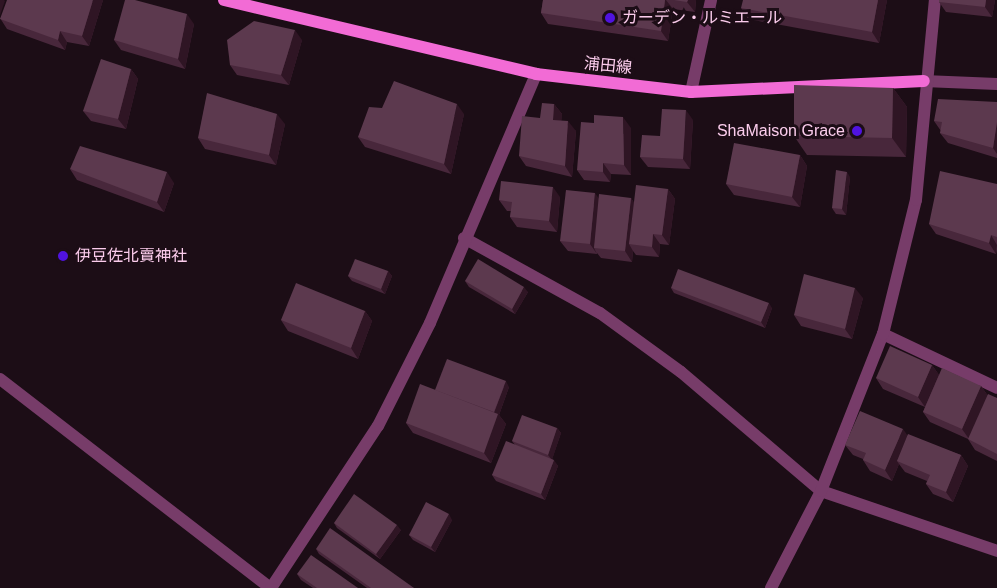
<!DOCTYPE html>
<html>
<head>
<meta charset="utf-8">
<style>
	body { margin:0 }
	#map { position:relative; width:997px; height:588px; overflow:hidden; background:#1c0d16; font-family:Arial,"Noto Sans JP",sans-serif }
	div>[style] { position:absolute }
	.street>* { height:12px; margin:-6px; padding:0 6px; transform-origin:6px; border-radius:6px; background:#773c69 }
	.secondary>* { height:12px; margin:-6px; padding:0 6px; transform-origin:6px; border-radius:6px; background:#f26bd5 }
	.wall>* { inset:0; background:#48273b }
	.shaded-wall>* { inset:0; background:#2f1524 }
	.building>* { inset:0; background:#5c394e }
	.dots>* { width:16px; height:16px; translate:-50% -50%; box-sizing:border-box; border:3px solid #1c0d16; border-radius:50% }
	span { translate:-50% -50%; white-space:nowrap; text-align:center; line-height:1.15; -webkit-text-stroke:6px #1c0d16; paint-order:stroke }
	.poi-label { font-size:16px; color:#fbccec }
	.left { translate:0 -50%; text-align:left }
	.right { translate:-100% -50%; text-align:right }
	.street-label { font-size:16px; color:#fbccec }
</style>
</head>
<body>
<div id="map">
	<div class="street">
		<i style="left:924px;top:81px;width:73px;rotate:2.4deg"></i>
		<i style="left:691px;top:92px;width:94px;rotate:-77.7deg"></i>
		<i style="left:464px;top:238px;width:155px;rotate:28.9deg"></i>
		<i style="left:600px;top:313px;width:100px;rotate:36.1deg"></i>
		<i style="left:681px;top:372px;width:184px;rotate:40.4deg"></i>
		<i style="left:821px;top:491px;width:186px;rotate:18.8deg"></i>
		<i style="left:883px;top:334px;width:126px;rotate:25.3deg"></i>
		<i style="left:0;top:379px;width:341px;rotate:37.7deg"></i>
		<i style="left:271px;top:588px;width:194px;rotate:-56.6deg"></i>
		<i style="left:378px;top:426px;width:115px;rotate:-63.2deg"></i>
		<i style="left:430px;top:323px;width:271px;rotate:-66.9deg"></i>
		<i style="left:771px;top:588px;width:109px;rotate:-62.7deg"></i>
		<i style="left:821px;top:491px;width:169px;rotate:-68.5deg"></i>
		<i style="left:883px;top:334px;width:138px;rotate:-76.2deg"></i>
		<i style="left:916px;top:200px;width:201px;rotate:-84.6deg"></i>
	</div>
	<div class="secondary">
		<i style="left:224px;top:0;width:321px;rotate:13.3deg"></i>
		<i style="left:536px;top:74px;width:156px;rotate:6.6deg"></i>
		<i style="left:691px;top:92px;width:233px;rotate:-2.7deg"></i>
	</div>
	<div class="wall">
		<i style="clip-path:polygon(103px 0,89px 46px,67px 42px,65px 50px,7px 29px,0 18px)"></i>
		<i style="clip-path:polygon(543px 0,696px 0,695px 12px,673px 9px,668px 41px,548px 24px,541px 13px)"></i>
		<i style="clip-path:polygon(887px 0,879px 43px,748px 19px,741px 8px)"></i>
		<i style="clip-path:polygon(939px 0,995px 0,992px 17px,946px 12px,939px 2px)"></i>
		<i style="clip-path:polygon(194px 24px,185px 69px,121px 50px,114px 40px)"></i>
		<i style="clip-path:polygon(302px 40px,289px 85px,237px 75px,230px 65px)"></i>
		<i style="clip-path:polygon(131px 69px,138px 79px,126px 129px,91px 121px,83px 111px)"></i>
		<i style="clip-path:polygon(893px 88px,907px 107px,906px 157px,807px 155px,794px 136px)"></i>
		<i style="clip-path:polygon(997px 102px,997px 158px,948px 143px,940px 133px,941px 131px,934px 121px)"></i>
		<i style="clip-path:polygon(554px 104px,562px 114px,561px 121px,576px 131px,572px 177px,526px 166px,519px 156px,540px 118px)"></i>
		<i style="clip-path:polygon(464px 114px,451px 174px,365px 147px,358px 137px)"></i>
		<i style="clip-path:polygon(693px 120px,690px 169px,648px 167px,640px 157px,660px 136px)"></i>
		<i style="clip-path:polygon(285px 124px,276px 165px,205px 149px,198px 138px)"></i>
		<i style="clip-path:polygon(631px 128px,631px 175px,611px 174px,610px 182px,584px 180px,577px 170px)"></i>
		<i style="clip-path:polygon(800px 155px,807px 166px,800px 207px,734px 195px,726px 184px)"></i>
		<i style="clip-path:polygon(70px 169px,174px 183px,164px 212px,77px 180px)"></i>
		<i style="clip-path:polygon(850px 177px,846px 215px,836px 214px,832px 208px)"></i>
		<i style="clip-path:polygon(997px 184px,997px 249px,996px 254px,936px 234px,929px 224px)"></i>
		<i style="clip-path:polygon(668px 189px,675px 199px,669px 245px,660px 244px,659px 257px,636px 255px,633px 251px,632px 262px,601px 258px,597px 253px,597px 254px,568px 251px,560px 241px,599px 199px,631px 198px,634px 203px)"></i>
		<i style="clip-path:polygon(560px 197px,557px 232px,517px 227px,510px 217px,511px 211px,507px 211px,499px 200px)"></i>
		<i style="clip-path:polygon(388px 271px,392px 276px,385px 294px,352px 281px,348px 276px)"></i>
		<i style="clip-path:polygon(465px 281px,528px 292px,515px 314px,469px 287px)"></i>
		<i style="clip-path:polygon(671px 288px,772px 308px,765px 328px,674px 293px)"></i>
		<i style="clip-path:polygon(863px 298px,852px 339px,801px 326px,794px 315px)"></i>
		<i style="clip-path:polygon(365px 311px,372px 321px,358px 359px,288px 331px,281px 320px)"></i>
		<i style="clip-path:polygon(932px 365px,939px 375px,981px 386px,988px 396px,997px 398px,997px 461px,975px 450px,968px 439px,930px 422px,923px 412px,925px 407px,883px 389px,876px 378px)"></i>
		<i style="clip-path:polygon(509px 387px,499px 415px,506px 424px,491px 463px,413px 433px,406px 423px,435px 390px)"></i>
		<i style="clip-path:polygon(557px 428px,561px 433px,552px 459px,558px 466px,545px 500px,496px 481px,492px 475px,515px 445px,512px 441px)"></i>
		<i style="clip-path:polygon(907px 436px,961px 455px,968px 466px,953px 502px,933px 494px,926px 484px,927px 481px,905px 472px,899px 464px,892px 481px,870px 471px,863px 460px,863px 459px,853px 455px,845px 445px)"></i>
		<i style="clip-path:polygon(452px 520px,435px 552px,413px 540px,409px 535px)"></i>
		<i style="clip-path:polygon(334px 523px,401px 530px,380px 559px,337px 528px)"></i>
		<i style="clip-path:polygon(316px 549px,414px 588px,367px 588px,319px 554px)"></i>
		<i style="clip-path:polygon(297px 574px,358px 588px,313px 588px,301px 580px)"></i>
	</div>
	<div class="shaded-wall">
		<i style="clip-path:polygon(0 0,4px 0,5px 1px,0 15px)"></i>
		<i style="clip-path:polygon(93px 0,103px 0,89px 46px,82px 36px)"></i>
		<i style="clip-path:polygon(665px 0,666px 0,673px 9px,668px 41px,661px 31px)"></i>
		<i style="clip-path:polygon(688px 0,696px 0,695px 12px,687px 2px)"></i>
		<i style="clip-path:polygon(878px 0,887px 0,879px 43px,872px 32px)"></i>
		<i style="clip-path:polygon(986px 0,995px 0,992px 17px,985px 7px)"></i>
		<i style="clip-path:polygon(187px 14px,194px 24px,185px 69px,178px 59px)"></i>
		<i style="clip-path:polygon(295px 30px,302px 40px,289px 85px,281px 75px)"></i>
		<i style="clip-path:polygon(60px 31px,67px 42px,65px 50px,58px 40px)"></i>
		<i style="clip-path:polygon(131px 69px,138px 79px,126px 129px,118px 119px)"></i>
		<i style="clip-path:polygon(893px 88px,907px 107px,906px 157px,892px 138px)"></i>
		<i style="clip-path:polygon(457px 104px,464px 114px,451px 174px,444px 164px)"></i>
		<i style="clip-path:polygon(554px 104px,562px 114px,561px 130px,553px 120px)"></i>
		<i style="clip-path:polygon(686px 110px,693px 120px,690px 169px,683px 159px)"></i>
		<i style="clip-path:polygon(277px 114px,285px 124px,276px 165px,269px 155px)"></i>
		<i style="clip-path:polygon(623px 117px,631px 128px,631px 175px,624px 165px)"></i>
		<i style="clip-path:polygon(568px 121px,576px 131px,572px 177px,565px 166px)"></i>
		<i style="clip-path:polygon(997px 122px,997px 154px,993px 148px)"></i>
		<i style="clip-path:polygon(800px 155px,807px 166px,800px 207px,792px 197px)"></i>
		<i style="clip-path:polygon(603px 163px,611px 174px,610px 182px,603px 172px)"></i>
		<i style="clip-path:polygon(167px 172px,174px 183px,164px 212px,157px 202px)"></i>
		<i style="clip-path:polygon(847px 172px,850px 177px,846px 215px,842px 209px)"></i>
		<i style="clip-path:polygon(553px 187px,560px 197px,557px 232px,549px 221px)"></i>
		<i style="clip-path:polygon(668px 189px,675px 199px,669px 245px,662px 235px)"></i>
		<i style="clip-path:polygon(595px 193px,602px 203px,594px 248px,597px 254px,590px 244px)"></i>
		<i style="clip-path:polygon(631px 198px,638px 208px,629px 244px,633px 251px,632px 262px,625px 251px)"></i>
		<i style="clip-path:polygon(653px 234px,660px 244px,659px 257px,652px 247px)"></i>
		<i style="clip-path:polygon(991px 235px,997px 245px,996px 254px,989px 243px)"></i>
		<i style="clip-path:polygon(388px 271px,392px 276px,385px 294px,381px 289px)"></i>
		<i style="clip-path:polygon(524px 287px,528px 292px,515px 314px,512px 309px)"></i>
		<i style="clip-path:polygon(855px 288px,863px 298px,852px 339px,845px 329px)"></i>
		<i style="clip-path:polygon(769px 303px,772px 308px,765px 328px,761px 322px)"></i>
		<i style="clip-path:polygon(365px 311px,372px 321px,358px 359px,351px 348px)"></i>
		<i style="clip-path:polygon(932px 365px,939px 375px,925px 407px,918px 397px)"></i>
		<i style="clip-path:polygon(506px 381px,509px 387px,499px 415px,506px 424px,491px 463px,484px 453px,494px 413px)"></i>
		<i style="clip-path:polygon(981px 386px,988px 396px,969px 439px,962px 429px)"></i>
		<i style="clip-path:polygon(557px 428px,561px 433px,552px 460px,548px 455px)"></i>
		<i style="clip-path:polygon(903px 429px,910px 439px,897px 461px,899px 464px,892px 481px,885px 470px)"></i>
		<i style="clip-path:polygon(961px 455px,968px 466px,953px 502px,946px 492px)"></i>
		<i style="clip-path:polygon(554px 460px,558px 466px,545px 500px,541px 494px)"></i>
		<i style="clip-path:polygon(449px 514px,452px 520px,435px 552px,431px 547px)"></i>
		<i style="clip-path:polygon(397px 525px,401px 530px,380px 559px,376px 554px)"></i>
	</div>
	<div class="building">
		<i style="clip-path:polygon(7px 0,93px 0,82px 36px,60px 31px,58px 40px,0 19px)"></i>
		<i style="clip-path:polygon(125px 0,135px 0,187px 14px,178px 59px,114px 40px)"></i>
		<i style="clip-path:polygon(543px 0,665px 0,661px 31px,541px 13px)"></i>
		<i style="clip-path:polygon(674px 0,688px 0,687px 2px)"></i>
		<i style="clip-path:polygon(743px 0,878px 0,872px 32px,741px 8px)"></i>
		<i style="clip-path:polygon(939px 0,986px 0,985px 7px,939px 2px)"></i>
		<i style="clip-path:polygon(254px 21px,295px 30px,281px 75px,230px 65px,227px 40px)"></i>
		<i style="clip-path:polygon(101px 59px,131px 69px,118px 119px,83px 111px)"></i>
		<i style="clip-path:polygon(394px 81px,457px 104px,444px 164px,358px 137px,369px 107px,382px 108px)"></i>
		<i style="clip-path:polygon(794px 85px,893px 88px,892px 138px,794px 136px)"></i>
		<i style="clip-path:polygon(207px 93px,277px 114px,269px 155px,198px 138px)"></i>
		<i style="clip-path:polygon(938px 99px,997px 102px,997px 122px,993px 148px,940px 133px,942px 122px,934px 121px)"></i>
		<i style="clip-path:polygon(542px 103px,554px 104px,553px 120px,568px 121px,565px 166px,519px 156px,522px 116px,540px 118px)"></i>
		<i style="clip-path:polygon(662px 109px,686px 110px,683px 159px,640px 157px,642px 135px,660px 136px)"></i>
		<i style="clip-path:polygon(594px 115px,623px 117px,624px 165px,603px 163px,603px 172px,577px 170px,581px 122px,594px 123px)"></i>
		<i style="clip-path:polygon(734px 143px,800px 155px,792px 197px,726px 184px)"></i>
		<i style="clip-path:polygon(80px 146px,167px 172px,157px 202px,70px 169px)"></i>
		<i style="clip-path:polygon(836px 170px,847px 172px,842px 209px,832px 208px)"></i>
		<i style="clip-path:polygon(940px 171px,997px 184px,997px 237px,991px 235px,989px 243px,929px 224px)"></i>
		<i style="clip-path:polygon(501px 181px,553px 187px,549px 221px,510px 217px,512px 202px,499px 200px)"></i>
		<i style="clip-path:polygon(636px 185px,668px 189px,662px 235px,653px 234px,652px 247px,629px 244px)"></i>
		<i style="clip-path:polygon(566px 190px,595px 193px,590px 244px,560px 241px)"></i>
		<i style="clip-path:polygon(599px 194px,631px 198px,625px 251px,594px 248px)"></i>
		<i style="clip-path:polygon(355px 259px,388px 271px,381px 289px,348px 276px)"></i>
		<i style="clip-path:polygon(478px 259px,524px 287px,512px 309px,465px 281px)"></i>
		<i style="clip-path:polygon(678px 269px,769px 303px,761px 322px,671px 288px)"></i>
		<i style="clip-path:polygon(804px 274px,855px 288px,845px 329px,794px 315px)"></i>
		<i style="clip-path:polygon(296px 283px,365px 311px,351px 348px,281px 320px)"></i>
		<i style="clip-path:polygon(890px 346px,932px 365px,918px 397px,876px 378px)"></i>
		<i style="clip-path:polygon(447px 359px,506px 381px,494px 412px,435px 390px)"></i>
		<i style="clip-path:polygon(942px 368px,981px 386px,962px 429px,923px 412px)"></i>
		<i style="clip-path:polygon(420px 384px,498px 414px,484px 453px,406px 423px)"></i>
		<i style="clip-path:polygon(988px 394px,997px 398px,997px 454px,968px 439px)"></i>
		<i style="clip-path:polygon(860px 411px,903px 429px,885px 470px,863px 460px,866px 453px,845px 445px)"></i>
		<i style="clip-path:polygon(522px 415px,557px 428px,548px 455px,512px 441px)"></i>
		<i style="clip-path:polygon(908px 434px,961px 455px,946px 492px,926px 484px,930px 475px,897px 461px)"></i>
		<i style="clip-path:polygon(506px 441px,554px 460px,541px 494px,492px 475px)"></i>
		<i style="clip-path:polygon(354px 494px,397px 525px,376px 554px,334px 523px)"></i>
		<i style="clip-path:polygon(426px 502px,449px 514px,431px 547px,409px 535px)"></i>
		<i style="clip-path:polygon(330px 528px,414px 588px,371px 588px,316px 549px)"></i>
		<i style="clip-path:polygon(311px 555px,358px 588px,317px 588px,297px 574px)"></i>
	</div>
	<div class="dots">
		<i style="left:610px;top:18px;background:#5013e0"></i>
		<i style="left:857px;top:131px;background:#5013e0"></i>
		<i style="left:63px;top:256px;background:#5013e0"></i>
	</div>
	<div class="poi-label">
		<span class="left" style="left:622px;top:18px">ガーデン・ルミエール</span>
		<span class="right" style="left:845px;top:131px">ShaMaison Grace</span>
		<span class="left" style="left:75px;top:256px">伊豆佐北賣神社</span>
	</div>
	<div class="street-label">
		<span style="left:608px;top:66px;rotate:6deg">浦田線</span>
	</div>
</div>
</body>
</html>
